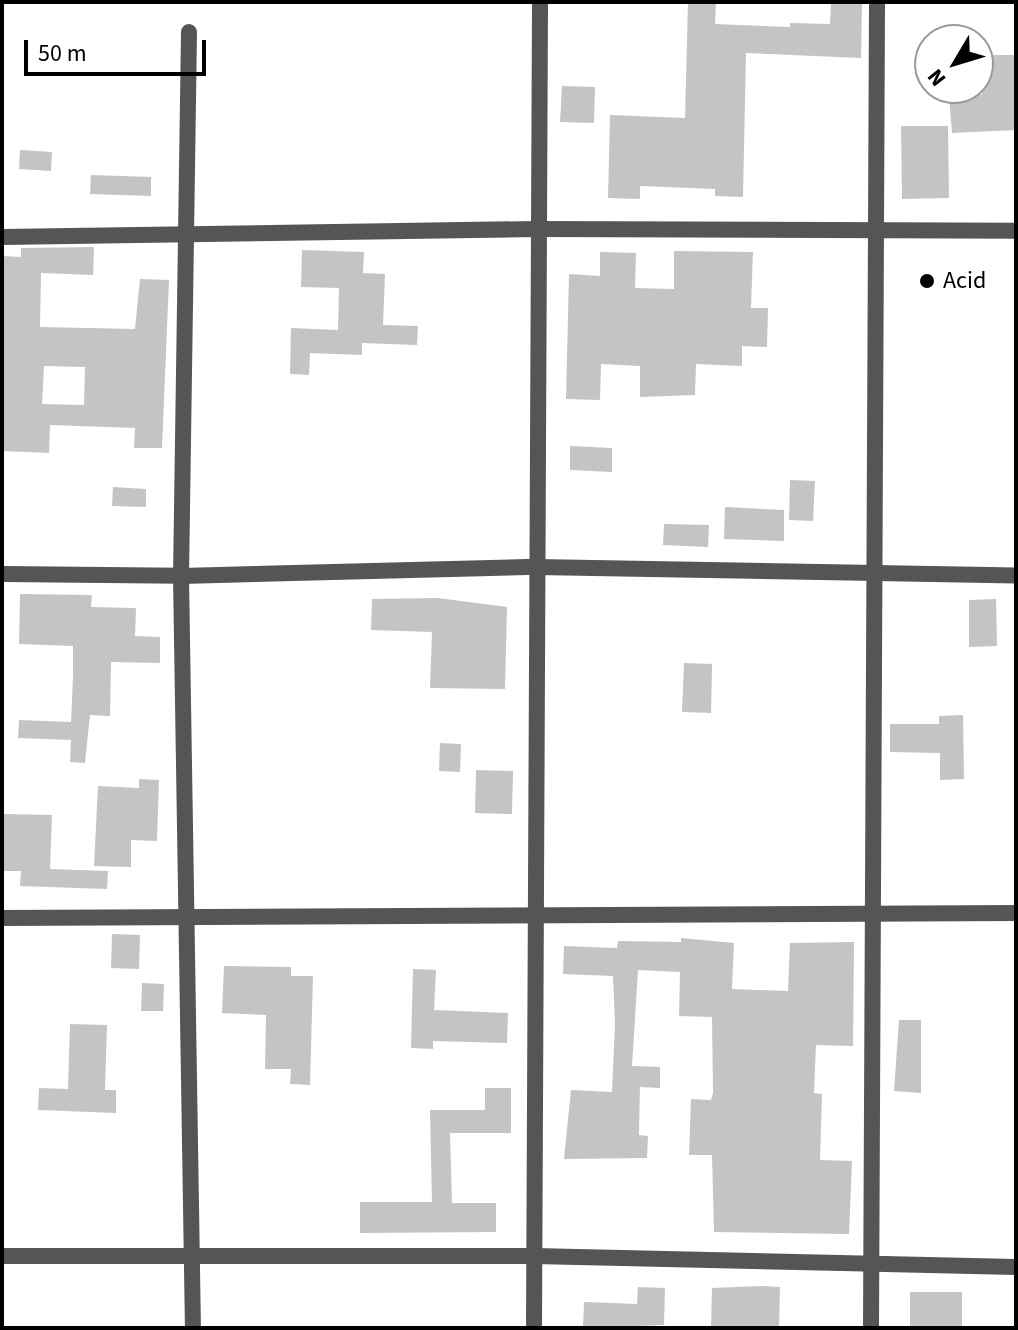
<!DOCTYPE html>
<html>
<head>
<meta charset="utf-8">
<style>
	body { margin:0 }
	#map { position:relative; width:1018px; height:1330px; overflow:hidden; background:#fff; font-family:"Source Sans 3",sans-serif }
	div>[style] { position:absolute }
	.building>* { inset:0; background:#c4c4c4 }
	.minor>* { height:16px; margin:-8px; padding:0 8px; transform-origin:8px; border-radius:8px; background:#555 }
	.dots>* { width:22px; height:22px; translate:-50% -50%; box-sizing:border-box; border:4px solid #fff; border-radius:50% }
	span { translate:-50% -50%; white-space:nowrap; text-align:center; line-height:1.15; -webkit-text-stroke:6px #fff; paint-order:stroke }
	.poi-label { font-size:24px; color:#000 }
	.left { translate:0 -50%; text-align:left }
	.frame { position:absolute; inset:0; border:4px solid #000; pointer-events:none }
	.north { position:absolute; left:914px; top:24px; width:80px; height:80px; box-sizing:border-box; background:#fff; border:2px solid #999; border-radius:50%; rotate:232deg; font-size:22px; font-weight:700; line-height:32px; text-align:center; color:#000 }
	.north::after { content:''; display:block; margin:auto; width:28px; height:36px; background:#000; clip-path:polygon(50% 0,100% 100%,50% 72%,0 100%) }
	.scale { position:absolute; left:24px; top:40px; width:182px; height:36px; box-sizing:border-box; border:4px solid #000; border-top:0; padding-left:10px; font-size:24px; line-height:28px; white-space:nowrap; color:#000; -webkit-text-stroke:6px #fff; paint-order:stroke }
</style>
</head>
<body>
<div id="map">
	<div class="building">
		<i style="clip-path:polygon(688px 2px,716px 2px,715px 24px,790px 27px,790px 23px,830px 24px,831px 2px,862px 2px,861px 58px,746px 53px,743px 197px,715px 196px,715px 189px,640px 186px,640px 199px,608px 198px,610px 115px,685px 118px)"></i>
		<i style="clip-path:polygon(982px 55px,1016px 55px,1016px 130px,952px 133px,949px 96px,982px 94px)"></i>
		<i style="clip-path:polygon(562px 86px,595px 87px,594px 123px,560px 122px)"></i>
		<i style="clip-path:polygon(901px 126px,948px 126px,949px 198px,902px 199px)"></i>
		<i style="clip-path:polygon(20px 150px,52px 152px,51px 171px,19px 169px)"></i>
		<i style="clip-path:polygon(91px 175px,151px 177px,151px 196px,90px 194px)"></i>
		<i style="clip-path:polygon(evenodd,94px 247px,93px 275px,41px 273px,40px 327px,135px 329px,140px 279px,169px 280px,162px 448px,134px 448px,135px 428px,50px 425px,49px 453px,2px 451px,2px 256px,21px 257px,21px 248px,94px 247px,44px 366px,85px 367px,84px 405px,42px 404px,44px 366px)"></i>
		<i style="clip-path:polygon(302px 250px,364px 252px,363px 273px,385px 274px,383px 325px,418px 326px,417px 345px,362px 343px,362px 355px,310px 353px,309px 375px,290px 374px,291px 328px,338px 330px,339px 288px,301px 287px)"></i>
		<i style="clip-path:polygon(674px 251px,753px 252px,751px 308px,768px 308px,767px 347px,742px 346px,742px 366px,696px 364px,695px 395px,640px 397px,640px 366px,601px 364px,600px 400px,566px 399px,569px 274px,600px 276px,600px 252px,636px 253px,635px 288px,674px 289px)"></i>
		<i style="clip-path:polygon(570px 446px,612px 448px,612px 472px,570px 470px)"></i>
		<i style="clip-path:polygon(790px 480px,815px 481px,813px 521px,789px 520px)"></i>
		<i style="clip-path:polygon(113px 487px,146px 489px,146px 507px,112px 506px)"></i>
		<i style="clip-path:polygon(725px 507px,784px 510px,784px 541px,724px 539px)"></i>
		<i style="clip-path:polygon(664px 524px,709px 525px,708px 547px,663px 545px)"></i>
		<i style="clip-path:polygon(20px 594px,92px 595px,91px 607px,136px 608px,135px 636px,160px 637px,160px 663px,111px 662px,110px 716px,90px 715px,85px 763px,70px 762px,71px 740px,18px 738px,19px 720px,71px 722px,73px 677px,73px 646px,19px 644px)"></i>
		<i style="clip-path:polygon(438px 598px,507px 607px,505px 689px,430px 688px,432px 632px,371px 630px,372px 599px)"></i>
		<i style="clip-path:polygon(996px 599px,997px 646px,969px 647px,969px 600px)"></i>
		<i style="clip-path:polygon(684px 663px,712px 664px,711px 713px,682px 712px)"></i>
		<i style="clip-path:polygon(963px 715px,964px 779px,940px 780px,940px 753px,890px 752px,890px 724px,939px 724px,939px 716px)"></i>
		<i style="clip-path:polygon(440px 743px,461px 744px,460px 772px,439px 771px)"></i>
		<i style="clip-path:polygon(476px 770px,513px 771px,512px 814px,475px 813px)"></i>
		<i style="clip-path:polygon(139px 779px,159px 780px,157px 841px,131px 840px,131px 867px,94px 866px,98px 786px,139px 788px)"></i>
		<i style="clip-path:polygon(3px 814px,52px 815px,50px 869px,108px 871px,107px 889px,20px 886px,21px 871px,2px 871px)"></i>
		<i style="clip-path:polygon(112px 934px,140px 935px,139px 969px,111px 968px)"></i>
		<i style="clip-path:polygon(681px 938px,734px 943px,732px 989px,788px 991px,790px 943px,854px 942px,853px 1046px,816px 1045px,814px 1093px,822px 1094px,820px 1160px,852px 1161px,849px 1234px,714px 1232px,712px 1155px,689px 1155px,691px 1099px,711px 1100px,713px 1093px,712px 1017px,679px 1016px,680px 972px,638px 970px,632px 1066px,660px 1067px,660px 1088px,640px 1087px,639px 1135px,648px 1136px,647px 1158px,564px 1159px,571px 1090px,612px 1092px,615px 1024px,613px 976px,563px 974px,564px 946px,617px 948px,618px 941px,681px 942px)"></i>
		<i style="clip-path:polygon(224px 966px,291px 967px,291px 976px,313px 976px,310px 1085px,290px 1084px,291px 1069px,265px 1069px,266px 1015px,222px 1013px)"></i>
		<i style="clip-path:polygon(413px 969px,436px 970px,434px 1010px,508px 1013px,507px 1043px,433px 1041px,433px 1049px,411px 1048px)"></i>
		<i style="clip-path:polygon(142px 983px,164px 984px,163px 1011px,141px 1011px)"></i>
		<i style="clip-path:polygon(899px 1020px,921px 1020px,921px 1093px,894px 1091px)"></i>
		<i style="clip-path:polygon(70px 1024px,107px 1025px,105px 1090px,116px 1090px,116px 1113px,38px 1110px,39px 1088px,68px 1089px)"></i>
		<i style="clip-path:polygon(485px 1088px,511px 1088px,511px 1133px,450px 1133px,452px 1203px,496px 1203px,496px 1232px,360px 1233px,360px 1202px,432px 1202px,430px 1110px,485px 1110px)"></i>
		<i style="clip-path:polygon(761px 1286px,780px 1287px,779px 1328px,711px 1328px,712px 1288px)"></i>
		<i style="clip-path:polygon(638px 1287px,665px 1288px,664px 1325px,583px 1328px,584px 1302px,637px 1304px)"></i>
		<i style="clip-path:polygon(910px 1292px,962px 1292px,962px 1328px,910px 1328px)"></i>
	</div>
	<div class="minor">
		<i style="left:189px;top:32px;width:544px;rotate:90.84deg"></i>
		<i style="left:181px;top:576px;width:752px;rotate:89.09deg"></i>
		<i style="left:2px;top:237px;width:535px;rotate:-0.86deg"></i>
		<i style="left:537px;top:229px;width:479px;rotate:0.2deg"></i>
		<i style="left:2px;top:574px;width:179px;rotate:0.6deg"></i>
		<i style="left:181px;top:576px;width:355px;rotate:-1.5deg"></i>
		<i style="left:536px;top:567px;width:480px;rotate:1deg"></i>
		<i style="left:2px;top:918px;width:1014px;rotate:-0.28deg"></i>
		<i style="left:2px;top:1256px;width:532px"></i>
		<i style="left:534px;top:1256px;width:482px;rotate:1.3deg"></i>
		<i style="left:534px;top:1328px;width:1326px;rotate:-89.74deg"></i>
		<i style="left:871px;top:1328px;width:1326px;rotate:-89.74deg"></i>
	</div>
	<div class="dots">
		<i style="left:927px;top:281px;background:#000"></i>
	</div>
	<div class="poi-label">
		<span class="left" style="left:943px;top:281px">Acid</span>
	</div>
	<div class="frame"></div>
	<div class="north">N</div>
	<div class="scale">50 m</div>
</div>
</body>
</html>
